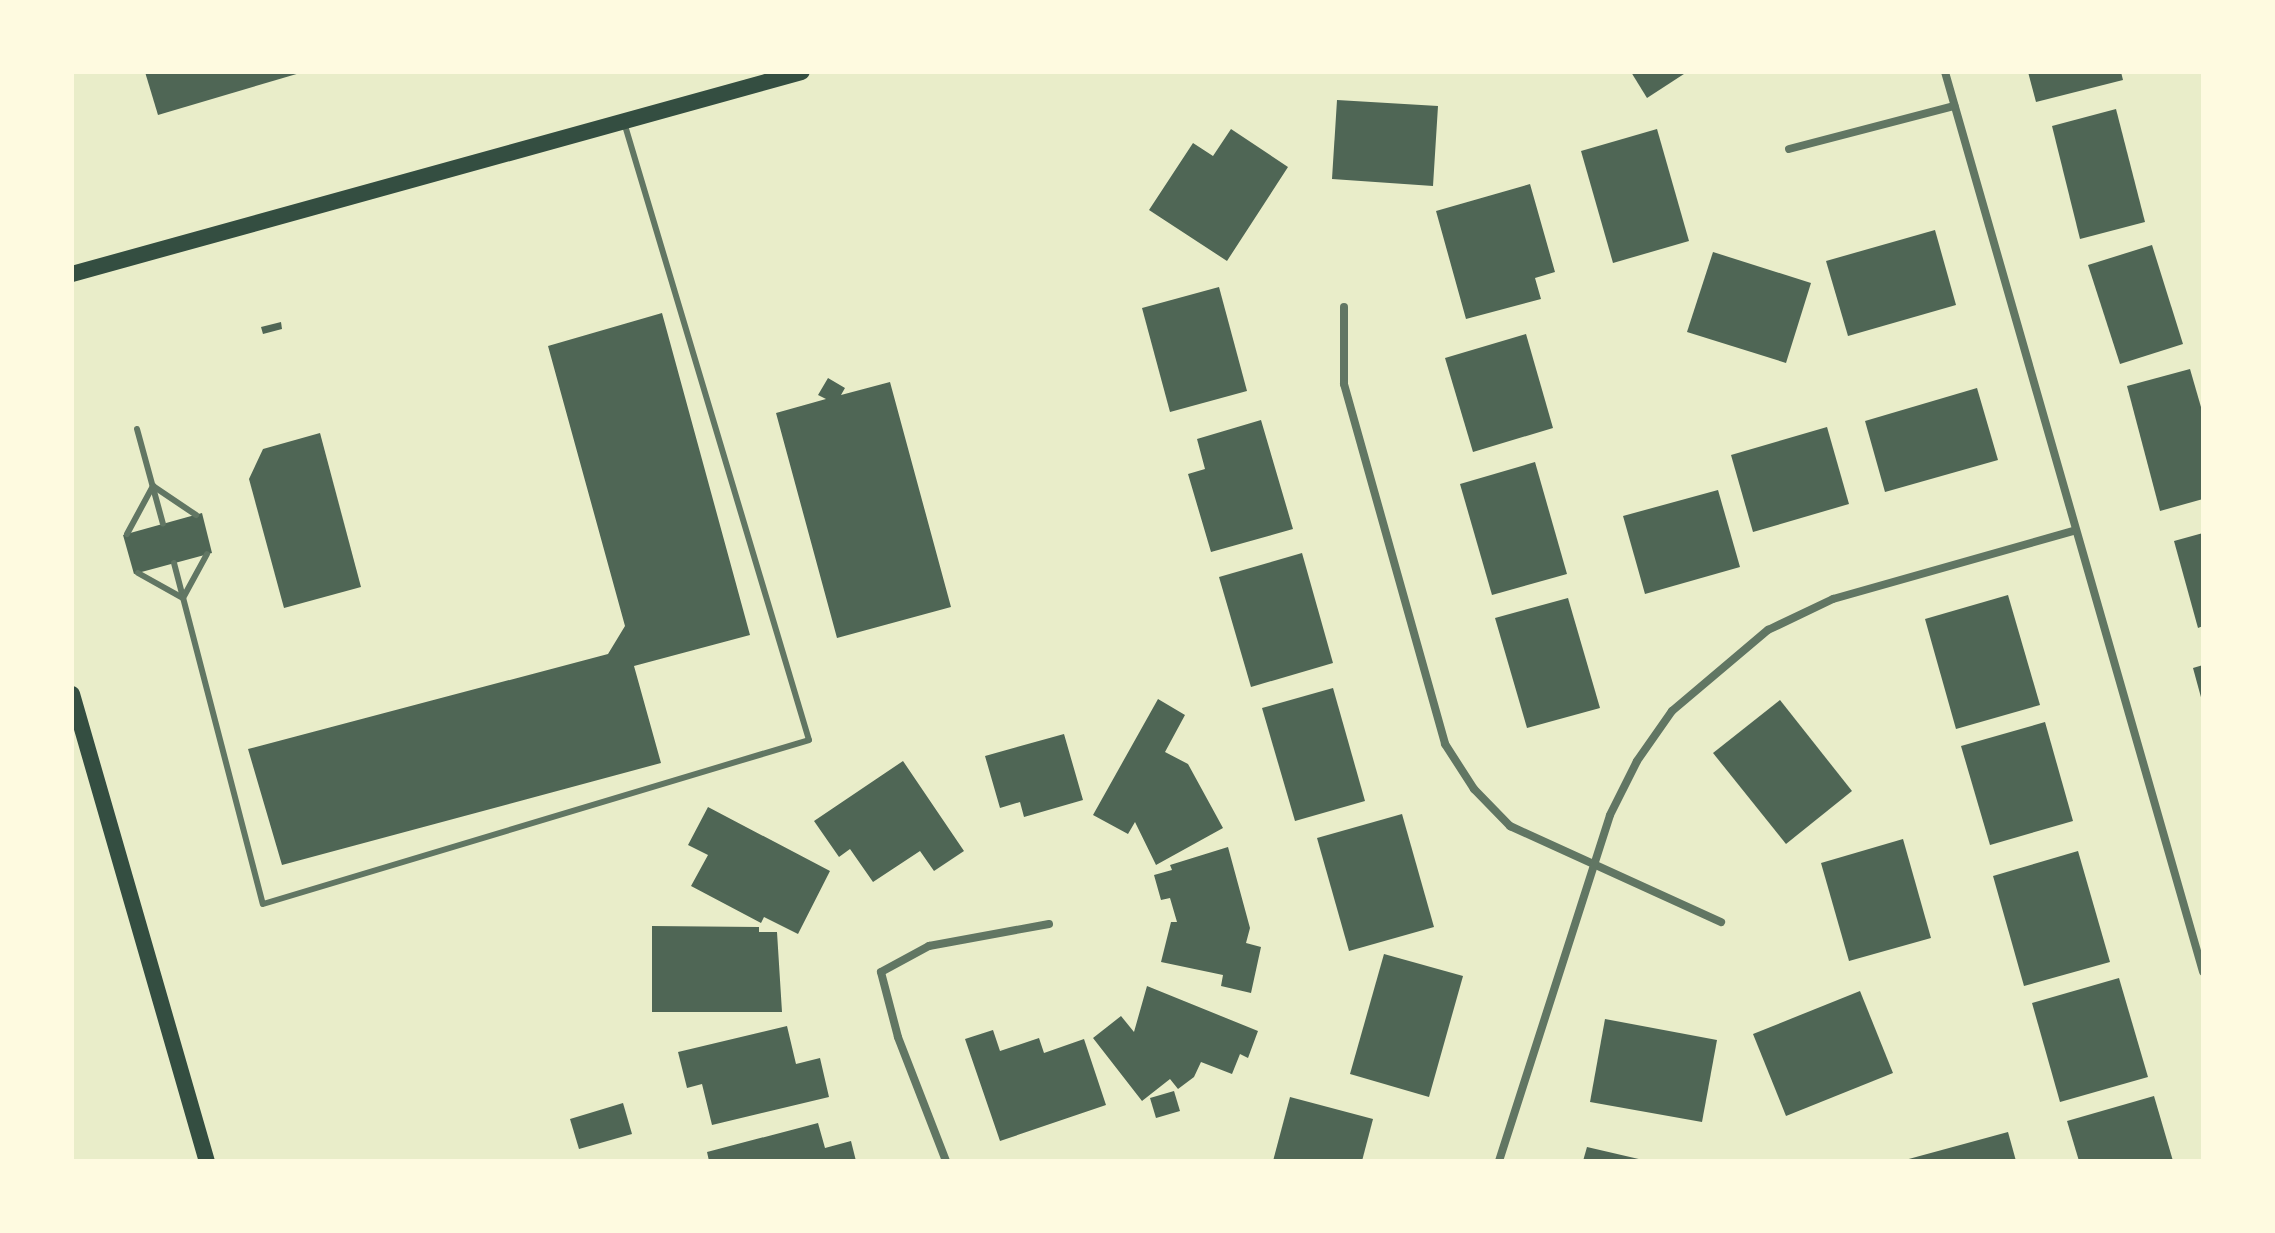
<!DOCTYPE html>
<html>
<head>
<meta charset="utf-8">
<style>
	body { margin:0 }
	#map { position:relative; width:2275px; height:1233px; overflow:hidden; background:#e9edc9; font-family:"PT Sans",sans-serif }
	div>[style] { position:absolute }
	.building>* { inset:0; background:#4f6655 }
	.service>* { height:6px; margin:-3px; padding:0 3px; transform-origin:3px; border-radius:3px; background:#617663 }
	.minor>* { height:8px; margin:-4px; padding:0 4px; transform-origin:4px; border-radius:4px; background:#617663 }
	.secondary>* { height:16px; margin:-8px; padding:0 8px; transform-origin:8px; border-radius:8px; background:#344e41 }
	span { translate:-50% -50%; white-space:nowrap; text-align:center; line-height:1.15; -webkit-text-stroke:6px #fefae0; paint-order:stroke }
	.frame { position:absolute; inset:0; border:74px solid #fefae0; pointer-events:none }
</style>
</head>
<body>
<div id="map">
	<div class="building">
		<i style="clip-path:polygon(145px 72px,300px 72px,300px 73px,158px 115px)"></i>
		<i style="clip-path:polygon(1631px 72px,1687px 72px,1647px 98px)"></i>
		<i style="clip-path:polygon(2028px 72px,2121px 72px,2123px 80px,2036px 102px)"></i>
		<i style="clip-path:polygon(1337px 100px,1438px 106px,1433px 186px,1332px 179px)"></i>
		<i style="clip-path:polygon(2116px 109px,2145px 222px,2080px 239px,2052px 126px)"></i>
		<i style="clip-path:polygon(1231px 129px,1288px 167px,1227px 261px,1149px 210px,1193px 143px,1213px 156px)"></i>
		<i style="clip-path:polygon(1657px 129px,1689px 241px,1613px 263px,1581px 151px)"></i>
		<i style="clip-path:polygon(1530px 184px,1555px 272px,1535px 278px,1541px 299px,1466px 319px,1436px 211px)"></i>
		<i style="clip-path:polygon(1935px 230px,1956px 305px,1848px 336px,1826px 261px)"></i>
		<i style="clip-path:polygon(2152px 245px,2183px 344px,2120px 364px,2088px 265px)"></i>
		<i style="clip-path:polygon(1713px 252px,1811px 283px,1786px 363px,1687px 332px)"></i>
		<i style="clip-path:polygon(1219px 287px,1247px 391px,1170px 412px,1142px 308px)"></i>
		<i style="clip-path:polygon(662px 313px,750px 635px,634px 666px,661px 763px,282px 865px,248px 749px,608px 654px,625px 626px,548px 346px)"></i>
		<i style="clip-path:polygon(281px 322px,282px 329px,263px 334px,261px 327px)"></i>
		<i style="clip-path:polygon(1526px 334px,1553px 428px,1473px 452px,1445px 358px)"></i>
		<i style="clip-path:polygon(2190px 369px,2203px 414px,2203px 499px,2160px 511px,2127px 386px)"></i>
		<i style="clip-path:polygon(828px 378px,845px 388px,841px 395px,890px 382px,951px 607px,837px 638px,776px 413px,826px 399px,818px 395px)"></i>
		<i style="clip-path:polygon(1977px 388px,1998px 460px,1885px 492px,1865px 421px)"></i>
		<i style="clip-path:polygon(1261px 420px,1293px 529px,1211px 552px,1188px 474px,1205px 469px,1197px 439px)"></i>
		<i style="clip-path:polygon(1827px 427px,1849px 504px,1753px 532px,1731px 455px)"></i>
		<i style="clip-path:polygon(320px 433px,361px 587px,284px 608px,249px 479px,263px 449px)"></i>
		<i style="clip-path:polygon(1535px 462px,1567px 574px,1492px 595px,1460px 484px)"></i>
		<i style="clip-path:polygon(1718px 490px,1740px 567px,1645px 594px,1623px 516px)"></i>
		<i style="clip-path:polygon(202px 513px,212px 553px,134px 574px,123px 535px)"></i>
		<i style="clip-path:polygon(2203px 533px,2203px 626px,2198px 628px,2174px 541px)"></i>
		<i style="clip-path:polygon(1302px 553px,1333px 663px,1251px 687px,1219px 577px)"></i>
		<i style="clip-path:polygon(2008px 595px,2040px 705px,1956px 729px,1925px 619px)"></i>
		<i style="clip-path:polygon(1568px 598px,1600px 708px,1527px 728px,1495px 618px)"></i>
		<i style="clip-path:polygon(2203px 665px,2203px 701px,2202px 701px,2193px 668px)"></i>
		<i style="clip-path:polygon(1333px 688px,1365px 801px,1295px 821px,1262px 708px)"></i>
		<i style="clip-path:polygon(1158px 699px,1185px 715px,1165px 752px,1188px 764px,1223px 828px,1156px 865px,1135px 822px,1128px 834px,1093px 815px)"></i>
		<i style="clip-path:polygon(1780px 700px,1852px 791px,1786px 844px,1713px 753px)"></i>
		<i style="clip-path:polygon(2045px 722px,2073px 821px,1990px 845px,1961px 746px)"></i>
		<i style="clip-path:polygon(1064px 734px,1083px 800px,1024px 817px,1020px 802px,1000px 808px,985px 756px)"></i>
		<i style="clip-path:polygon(903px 761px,964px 851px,934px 871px,920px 851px,873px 882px,850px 849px,839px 857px,814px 821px)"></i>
		<i style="clip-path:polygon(708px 807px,830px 871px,798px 934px,764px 917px,761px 923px,691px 886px,708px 855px,688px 845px)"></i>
		<i style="clip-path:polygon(1402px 814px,1434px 927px,1349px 951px,1317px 838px)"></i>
		<i style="clip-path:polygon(1903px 839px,1931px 938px,1849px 961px,1821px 863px)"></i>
		<i style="clip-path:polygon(1228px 847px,1250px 928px,1246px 943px,1261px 947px,1251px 993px,1221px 986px,1223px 975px,1161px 962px,1171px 922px,1177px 922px,1170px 898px,1161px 900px,1154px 875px,1172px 870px,1170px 865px)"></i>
		<i style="clip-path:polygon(2078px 851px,2110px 962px,2024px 986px,1993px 876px)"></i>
		<i style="clip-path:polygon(652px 926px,759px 927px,759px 932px,777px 932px,782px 1012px,652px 1012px)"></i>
		<i style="clip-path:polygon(1384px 954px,1463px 976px,1429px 1097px,1350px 1074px)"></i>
		<i style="clip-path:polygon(2119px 978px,2148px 1077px,2060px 1102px,2032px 1003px)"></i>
		<i style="clip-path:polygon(1147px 986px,1258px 1031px,1248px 1058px,1240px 1054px,1232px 1074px,1201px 1062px,1194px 1077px,1178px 1089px,1170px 1079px,1142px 1101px,1093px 1038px,1121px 1016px,1134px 1032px)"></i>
		<i style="clip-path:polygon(1860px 991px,1893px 1073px,1786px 1116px,1753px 1034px)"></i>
		<i style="clip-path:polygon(1605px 1019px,1717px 1040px,1702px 1122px,1590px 1102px)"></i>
		<i style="clip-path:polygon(787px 1026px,796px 1064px,820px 1058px,829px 1097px,712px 1125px,702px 1084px,687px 1088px,678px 1052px)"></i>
		<i style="clip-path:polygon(993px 1030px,1000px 1051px,1039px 1038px,1044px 1053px,1084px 1039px,1106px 1105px,1000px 1141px,965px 1039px)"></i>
		<i style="clip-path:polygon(1174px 1091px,1180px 1111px,1156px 1118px,1150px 1098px)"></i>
		<i style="clip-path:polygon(2154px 1096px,2173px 1161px,2079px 1161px,2067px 1121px)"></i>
		<i style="clip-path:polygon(1290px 1097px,1373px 1119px,1362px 1161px,1273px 1161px)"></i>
		<i style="clip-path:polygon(623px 1103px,632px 1134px,579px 1149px,570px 1119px)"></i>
		<i style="clip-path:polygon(818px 1123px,825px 1148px,851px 1141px,856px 1161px,709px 1161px,707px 1152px)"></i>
		<i style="clip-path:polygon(2008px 1132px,2016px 1161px,1906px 1161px,1905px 1160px)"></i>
		<i style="clip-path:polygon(1587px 1147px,1643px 1160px,1643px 1161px,1583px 1161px)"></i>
	</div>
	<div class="service">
		<i style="left:137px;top:429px;width:98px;rotate:74.7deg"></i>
		<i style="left:127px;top:534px;width:55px;rotate:-61.6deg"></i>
		<i style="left:153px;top:486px;width:52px;rotate:34deg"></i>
		<i style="left:174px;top:563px;width:352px;rotate:75.4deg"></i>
		<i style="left:263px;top:904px;width:570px;rotate:-16.72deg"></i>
		<i style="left:809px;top:740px;width:645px;rotate:-106.67deg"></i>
		<i style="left:138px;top:573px;width:51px;rotate:29.1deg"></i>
		<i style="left:183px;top:598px;width:50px;rotate:-61.4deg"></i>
	</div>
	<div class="minor">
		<i style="left:1945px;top:72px;width:936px;rotate:74deg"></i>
		<i style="left:1789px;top:149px;width:171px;rotate:-14.6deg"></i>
		<i style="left:1344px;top:307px;width:77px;rotate:90deg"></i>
		<i style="left:1344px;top:384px;width:374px;rotate:74.3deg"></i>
		<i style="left:1445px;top:744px;width:54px;rotate:57.2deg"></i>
		<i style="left:1474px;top:789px;width:52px;rotate:45.8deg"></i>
		<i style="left:1510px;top:826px;width:232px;rotate:24.5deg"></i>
		<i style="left:946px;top:1161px;width:133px;rotate:-111.2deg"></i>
		<i style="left:898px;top:1037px;width:67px;rotate:-104.7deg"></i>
		<i style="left:881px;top:972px;width:55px;rotate:-28.4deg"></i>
		<i style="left:929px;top:946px;width:122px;rotate:-10.4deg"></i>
		<i style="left:1499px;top:1161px;width:363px;rotate:-72.2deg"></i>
		<i style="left:1610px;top:815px;width:60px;rotate:-63.4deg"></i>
		<i style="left:1637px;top:761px;width:61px;rotate:-55deg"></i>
		<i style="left:1672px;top:711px;width:126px;rotate:-40.2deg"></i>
		<i style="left:1768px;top:630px;width:72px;rotate:-25.5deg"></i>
		<i style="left:1833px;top:599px;width:250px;rotate:-15.8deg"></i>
	</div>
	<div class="secondary">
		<i style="left:72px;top:274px;width:757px;rotate:-15.47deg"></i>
		<i style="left:72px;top:694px;width:486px;rotate:73.9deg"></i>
	</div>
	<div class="frame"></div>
</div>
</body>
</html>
